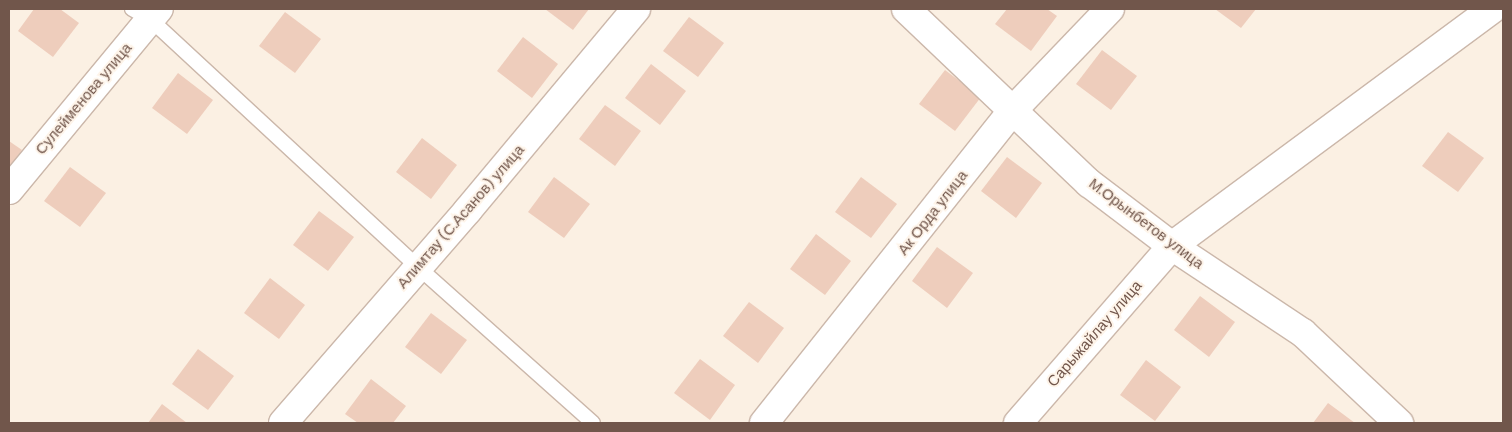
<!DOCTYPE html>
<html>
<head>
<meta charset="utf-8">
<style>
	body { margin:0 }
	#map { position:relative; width:1512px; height:432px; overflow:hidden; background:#fbf0e3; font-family:"DM Sans",sans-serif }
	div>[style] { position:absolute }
	.building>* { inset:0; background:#eecdbc }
	.roads { filter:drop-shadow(1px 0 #cbb7aa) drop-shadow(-1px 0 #cbb7aa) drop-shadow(0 1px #cbb7aa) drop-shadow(0 -1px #cbb7aa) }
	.service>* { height:14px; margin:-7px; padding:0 7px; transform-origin:7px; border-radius:7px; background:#fff }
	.minor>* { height:28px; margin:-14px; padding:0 14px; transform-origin:14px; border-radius:14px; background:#fff }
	span { translate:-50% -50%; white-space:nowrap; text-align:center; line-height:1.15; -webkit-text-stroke:4px #fef4e9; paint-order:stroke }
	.street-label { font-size:15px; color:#71564b }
	.frame { position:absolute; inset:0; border:10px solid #71564b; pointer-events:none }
</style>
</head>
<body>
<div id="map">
	<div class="building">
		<i style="clip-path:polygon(34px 9px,60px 9px,79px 23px,53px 57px,18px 31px)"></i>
		<i style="clip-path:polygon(545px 9px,589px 9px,573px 30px)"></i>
		<i style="clip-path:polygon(1007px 9px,1047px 9px,1057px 16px,1031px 51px,995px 24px)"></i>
		<i style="clip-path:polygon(1215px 9px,1256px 9px,1241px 28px)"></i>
		<i style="clip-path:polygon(285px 12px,321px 39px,295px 73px,259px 46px)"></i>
		<i style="clip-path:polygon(689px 17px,724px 43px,698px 77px,663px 51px)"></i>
		<i style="clip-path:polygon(523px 37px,558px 64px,532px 98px,497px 71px)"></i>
		<i style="clip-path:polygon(1102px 50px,1137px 76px,1111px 110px,1076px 84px)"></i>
		<i style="clip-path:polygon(651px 64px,686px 91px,660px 125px,625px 98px)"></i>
		<i style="clip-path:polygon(945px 70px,981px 97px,955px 131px,919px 104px)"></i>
		<i style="clip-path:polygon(178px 73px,213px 100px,187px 134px,152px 108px)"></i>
		<i style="clip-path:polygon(605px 105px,641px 131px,615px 166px,579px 139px)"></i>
		<i style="clip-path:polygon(1448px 132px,1484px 158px,1458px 192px,1422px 166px)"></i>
		<i style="clip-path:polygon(422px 138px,457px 165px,431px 199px,396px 172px)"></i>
		<i style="clip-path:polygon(9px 141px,22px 150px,9px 168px)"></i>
		<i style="clip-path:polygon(1007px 157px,1042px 183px,1016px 218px,981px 191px)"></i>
		<i style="clip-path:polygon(70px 167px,106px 193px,80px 227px,44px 201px)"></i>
		<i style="clip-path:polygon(554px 177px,590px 204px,564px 238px,528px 212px)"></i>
		<i style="clip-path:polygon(861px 177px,897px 204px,871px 238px,835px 212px)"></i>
		<i style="clip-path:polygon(319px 211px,354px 237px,328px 271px,293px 245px)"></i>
		<i style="clip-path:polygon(816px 234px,851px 261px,825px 295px,790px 269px)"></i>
		<i style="clip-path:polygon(937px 247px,973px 273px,947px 308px,912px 281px)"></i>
		<i style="clip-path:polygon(270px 278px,305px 305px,279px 339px,244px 313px)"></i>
		<i style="clip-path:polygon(1200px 296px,1235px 322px,1209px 357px,1174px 330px)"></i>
		<i style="clip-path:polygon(749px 302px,784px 328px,758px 363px,723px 336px)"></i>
		<i style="clip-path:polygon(431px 313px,467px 340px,441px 374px,405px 347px)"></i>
		<i style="clip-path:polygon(198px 349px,234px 376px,208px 410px,172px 384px)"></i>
		<i style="clip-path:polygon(700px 359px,735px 385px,710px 420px,674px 393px)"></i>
		<i style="clip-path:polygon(1146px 360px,1181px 387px,1155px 421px,1120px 395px)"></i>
		<i style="clip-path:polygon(371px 379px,406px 406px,393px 423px,358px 423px,345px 414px)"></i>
		<i style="clip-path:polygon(1328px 403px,1355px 423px,1313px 423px)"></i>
		<i style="clip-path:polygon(162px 404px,187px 423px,148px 423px)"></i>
	</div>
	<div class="roads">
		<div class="service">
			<i style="left:132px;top:9px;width:21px;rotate:29deg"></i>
			<i style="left:150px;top:19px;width:365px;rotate:42.8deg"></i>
			<i style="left:418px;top:267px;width:234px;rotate:41.7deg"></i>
		</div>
		<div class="minor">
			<i style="left:906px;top:9px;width:253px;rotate:43.6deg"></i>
			<i style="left:1089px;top:183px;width:104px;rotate:37.2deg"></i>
			<i style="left:1172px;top:246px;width:157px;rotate:33.6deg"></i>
			<i style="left:1303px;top:333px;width:132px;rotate:43.2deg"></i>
			<i style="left:9px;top:190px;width:235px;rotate:-50.4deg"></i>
			<i style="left:283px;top:423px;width:282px;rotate:-49deg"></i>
			<i style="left:468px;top:210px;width:262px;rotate:-50.1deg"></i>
			<i style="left:764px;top:423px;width:400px;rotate:-51.5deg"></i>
			<i style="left:1013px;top:110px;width:140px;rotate:-46.2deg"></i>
			<i style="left:1018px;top:423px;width:235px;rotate:-49deg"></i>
			<i style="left:1172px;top:246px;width:398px;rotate:-36.5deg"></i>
		</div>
	</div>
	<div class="street-label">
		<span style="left:84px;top:99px;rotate:-50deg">Сулейменова улица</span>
		<span style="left:933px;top:213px;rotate:-52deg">Ак Орда улица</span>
		<span style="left:461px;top:217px;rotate:-49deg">Алимтау (С.Асанов) улица</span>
		<span style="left:1146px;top:224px;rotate:37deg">М.Орынбетов улица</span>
		<span style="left:1095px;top:334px;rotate:-49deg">Сарыжайлау улица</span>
	</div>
	<div class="frame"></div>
</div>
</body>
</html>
